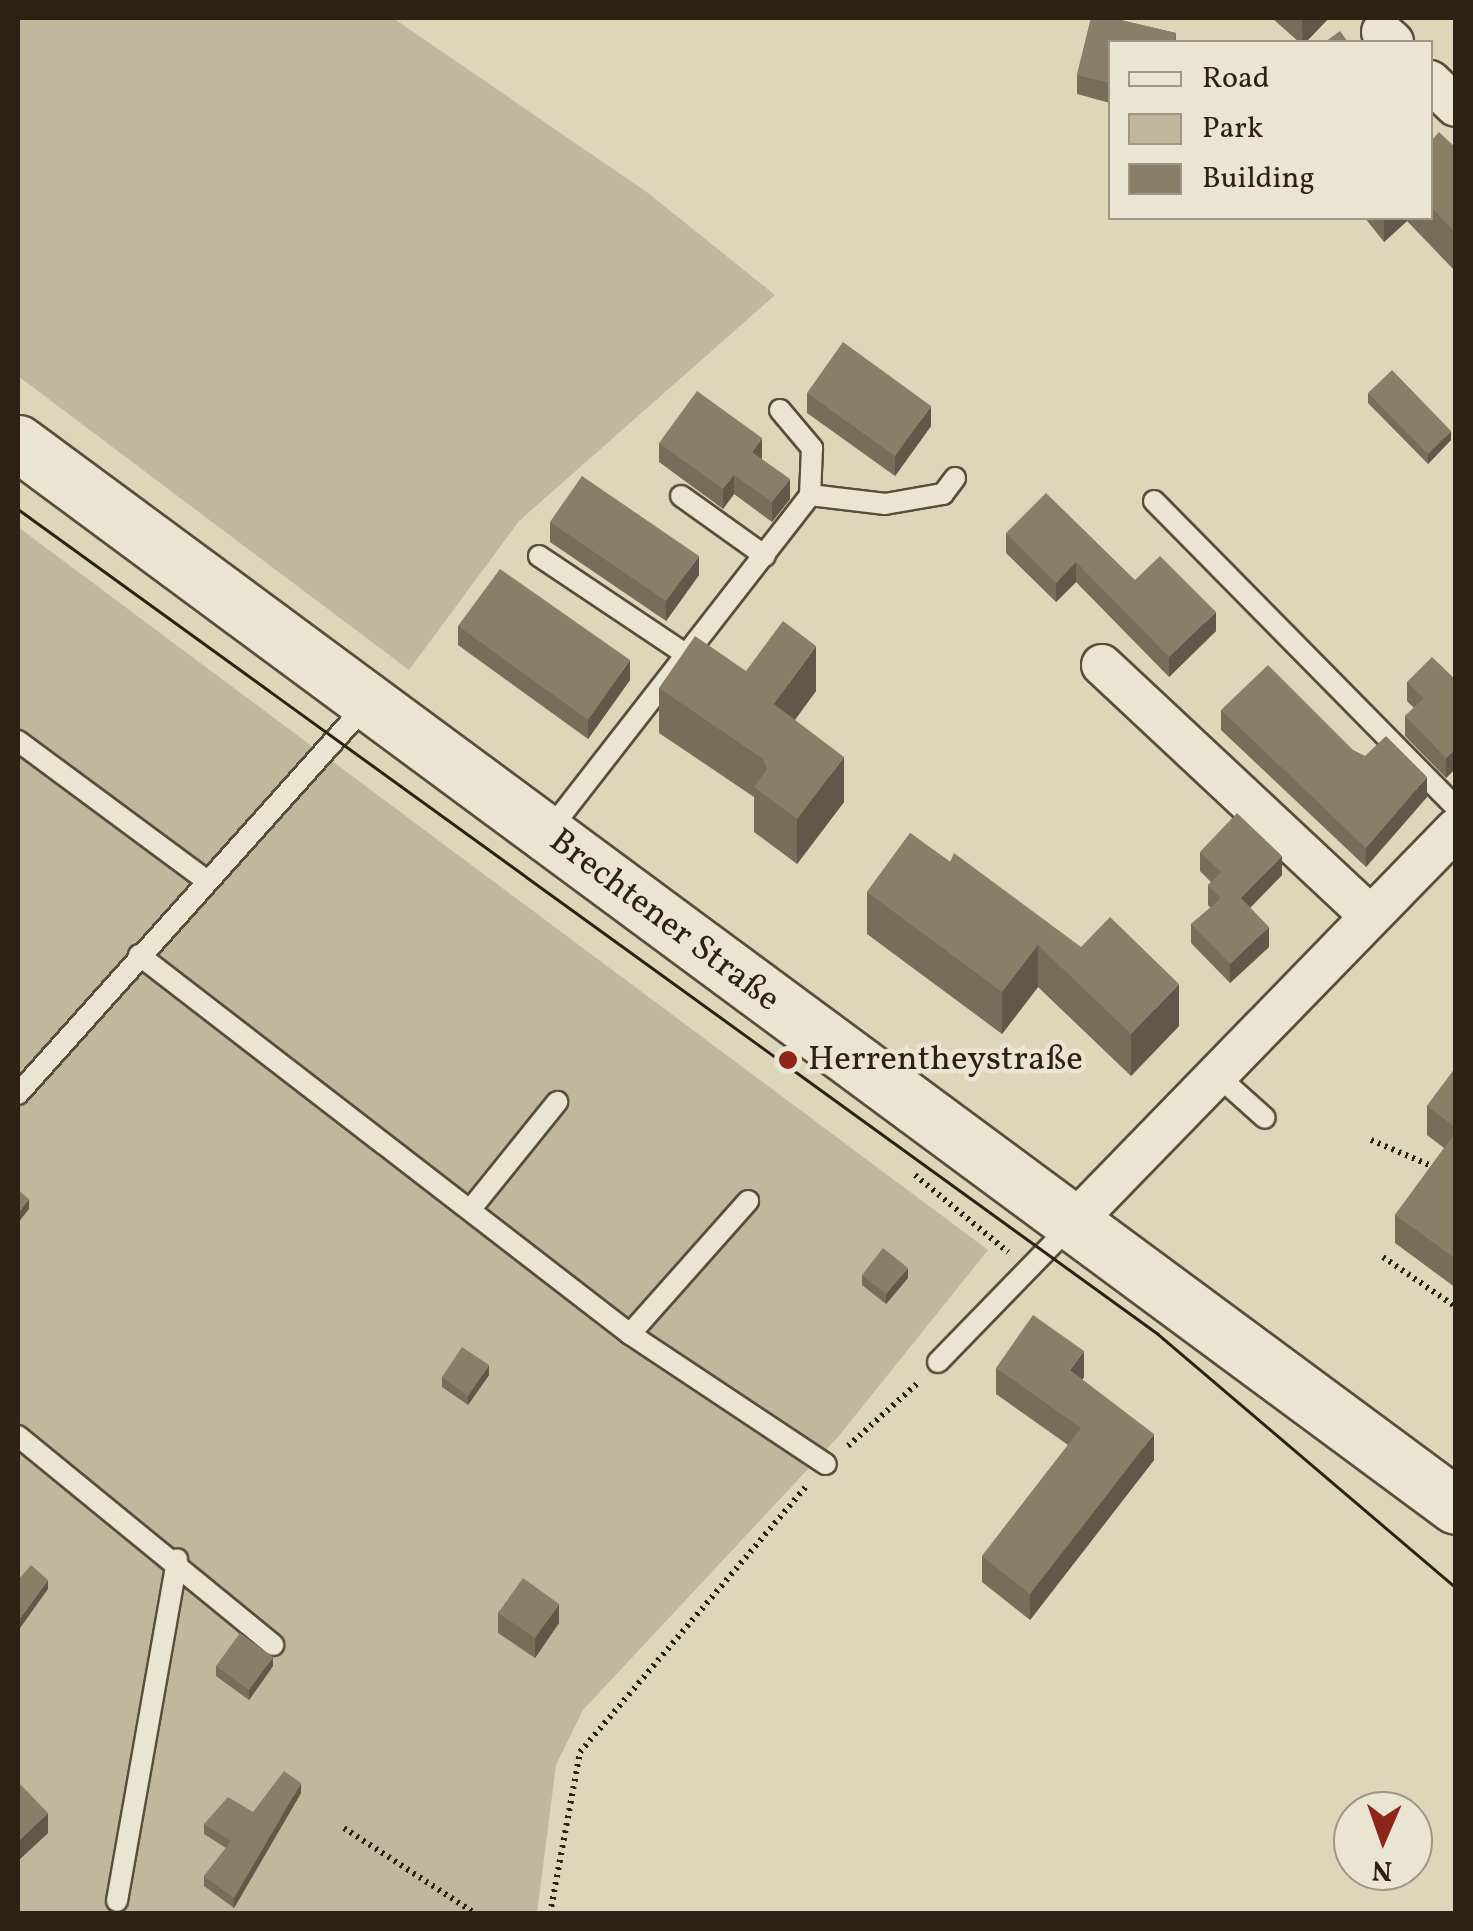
<!DOCTYPE html>
<html>
<head>
<meta charset="utf-8">
<style>
	body { margin:0 }
	#map { position:relative; width:1473px; height:1931px; overflow:hidden; background:#ded6b9; font-family:Vollkorn,serif }
	div>[style] { position:absolute }
	.green>* { inset:0; background:#c0b79d }
	.path>* { height:6px; margin-top:-3px; transform-origin:0; background:repeating-linear-gradient(90deg,#2c2113 0 2.5px,transparent 0 7.5px) }
	.roads { filter:drop-shadow(2px 0 #584e3c) drop-shadow(-2px 0 #584e3c) drop-shadow(0 2px #584e3c) drop-shadow(0 -2px #584e3c) }
	.service>* { height:20px; margin:-10px; padding:0 10px; transform-origin:10px; border-radius:10px; background:#eae4d2 }
	.minor>* { height:40px; margin:-20px; padding:0 20px; transform-origin:20px; border-radius:20px; background:#eae4d2 }
	.secondary>* { height:55px; margin:-27.5px; padding:0 27.5px; transform-origin:27.5px; border-radius:27.5px; background:#eae4d2 }
	.tram>* { height:2.5px; margin:-1.25px; padding:0 1.25px; transform-origin:1.25px; border-radius:1.25px; background:#2c2113 }
	.wall>* { inset:0; background:#766d5a }
	.shaded-wall>* { inset:0; background:#60594a }
	.building>* { inset:0; background:#897f69 }
	.dots>* { width:28px; height:28px; translate:-50% -50%; box-sizing:border-box; border:5px solid #eae4d2; border-radius:50% }
	span { translate:-50% -50%; white-space:nowrap; text-align:center; line-height:1.15; -webkit-text-stroke:9px #eae4d2; paint-order:stroke }
	.street-label { font-size:35px; color:#2c2113 }
	.poi-label { font-size:35px; color:#2c2113 }
	.left { translate:0 -50%; text-align:left }
	.frame { position:absolute; inset:0; border:20px solid #2c2113; pointer-events:none }
	.legend { position:absolute; left:1108px; top:40px; width:325px; height:180px; box-sizing:border-box; background:#eae4d2; border:2px solid #9e9686; margin:0; padding:12px 18px; list-style:none; font-size:30px; color:#2c2113 }
	.legend li { display:flex; align-items:center; gap:20px; height:50px }
	.legend b { width:50px; border:2px solid #9e9686 }
	.north { position:absolute; left:1333px; top:1791px; width:100px; height:100px; box-sizing:border-box; background:#eae4d2; border:2px solid #9e9686; border-radius:50%; rotate:182deg; font-size:28px; font-weight:700; line-height:40px; text-align:center; color:#2c2113 }
	.north::after { content:''; display:block; margin:auto; width:35px; height:45px; background:#8f2418; clip-path:polygon(50% 0,100% 100%,50% 72%,0 100%) }
</style>
</head>
<body>
<div id="map">
	<div class="green">
		<i style="clip-path:polygon(18px 18px,393px 18px,648px 193px,775px 295px,519px 521px,409px 670px,18px 376px)"></i>
		<i style="clip-path:polygon(18px 527px,988px 1250px,838px 1437px,583px 1710px,556px 1765px,537px 1913px,18px 1913px)"></i>
	</div>
	<div class="path">
		<i style="left:1371px;top:1140px;width:71px;rotate:23.3deg"></i>
		<i style="left:915px;top:1175px;width:121px;rotate:39.6deg"></i>
		<i style="left:1383px;top:1257px;width:88px;rotate:34.4deg"></i>
		<i style="left:848px;top:1446px;width:97px;rotate:-42.1deg"></i>
		<i style="left:344px;top:1828px;width:158px;rotate:33.1deg"></i>
		<i style="left:550px;top:1914px;width:165px;rotate:-79.5deg"></i>
		<i style="left:580px;top:1752px;width:349px;rotate:-49.6deg"></i>
	</div>
	<div class="roads">
		<div class="service">
			<i style="left:780px;top:410px;width:50px;rotate:49.9deg"></i>
			<i style="left:812px;top:448px;width:47px;rotate:92.4deg"></i>
			<i style="left:681px;top:496px;width:103px;rotate:35.5deg"></i>
			<i style="left:1154px;top:501px;width:430px;rotate:45.4deg"></i>
			<i style="left:539px;top:556px;width:178px;rotate:33.8deg"></i>
			<i style="left:18px;top:741px;width:234px;rotate:36.5deg"></i>
			<i style="left:548px;top:832px;width:427px;rotate:-52.1deg"></i>
			<i style="left:810px;top:495px;width:76px;rotate:6.8deg"></i>
			<i style="left:885px;top:504px;width:59px;rotate:-9.8deg"></i>
			<i style="left:943px;top:494px;width:20px;rotate:-53deg"></i>
			<i style="left:139px;top:955px;width:620px;rotate:37.66deg"></i>
			<i style="left:630px;top:1334px;width:235px;rotate:33.6deg"></i>
			<i style="left:1217px;top:1075px;width:64px;rotate:41.9deg"></i>
			<i style="left:18px;top:1094px;width:522px;rotate:-48.18deg"></i>
			<i style="left:470px;top:1210px;width:139px;rotate:-51.1deg"></i>
			<i style="left:630px;top:1334px;width:178px;rotate:-48.4deg"></i>
			<i style="left:938px;top:1362px;width:191px;rotate:-45.8deg"></i>
			<i style="left:18px;top:1436px;width:330px;rotate:39.3deg"></i>
			<i style="left:117px;top:1901px;width:347px;rotate:-80deg"></i>
		</div>
		<div class="minor">
			<i style="left:1382px;top:32px;width:15px;rotate:42deg"></i>
			<i style="left:1430px;top:81px;width:36px;rotate:44deg"></i>
			<i style="left:1102px;top:665px;width:364px;rotate:43.1deg"></i>
			<i style="left:1071px;top:1225px;width:552px;rotate:-45.81deg"></i>
		</div>
		<div class="secondary">
			<i style="left:18px;top:443px;width:1788px;rotate:36.47deg"></i>
		</div>
	</div>
	<div class="tram">
		<i style="left:18px;top:509px;width:1407px;rotate:35.89deg"></i>
		<i style="left:1158px;top:1334px;width:392px;rotate:40.4deg"></i>
	</div>
	<div class="wall">
		<i style="clip-path:polygon(1091px 18px,1112px 18px,1176px 33px,1176px 42px,1110px 42px,1110px 103px,1077px 94px,1077px 75px)"></i>
		<i style="clip-path:polygon(1272px 18px,1329px 18px,1306px 42px,1299px 42px)"></i>
		<i style="clip-path:polygon(1430px 142px,1456px 148px,1456px 304px,1455px 271px,1407px 221px,1384px 242px,1365px 218px,1430px 218px)"></i>
		<i style="clip-path:polygon(807px 393px,931px 426px,895px 476px,807px 413px)"></i>
		<i style="clip-path:polygon(1368px 393px,1451px 440px,1428px 464px,1368px 403px)"></i>
		<i style="clip-path:polygon(659px 443px,761px 459px,790px 499px,772px 522px,734px 494px,723px 509px,659px 462px)"></i>
		<i style="clip-path:polygon(550px 522px,699px 575px,666px 621px,550px 542px)"></i>
		<i style="clip-path:polygon(1006px 533px,1135px 580px,1216px 631px,1169px 677px,1076px 582px,1056px 602px,1006px 553px)"></i>
		<i style="clip-path:polygon(458px 626px,630px 680px,588px 739px,458px 645px)"></i>
		<i style="clip-path:polygon(746px 671px,816px 691px,795px 720px,844px 802px,797px 864px,754px 832px,754px 797px,659px 733px,659px 688px)"></i>
		<i style="clip-path:polygon(1456px 680px,1456px 768px,1446px 778px,1405px 736px,1405px 716px,1414px 708px,1407px 701px,1407px 682px)"></i>
		<i style="clip-path:polygon(1221px 710px,1353px 750px,1427px 797px,1366px 867px,1221px 730px)"></i>
		<i style="clip-path:polygon(910px 833px,1179px 1026px,1131px 1076px,1038px 987px,1002px 1034px,867px 934px,867px 892px)"></i>
		<i style="clip-path:polygon(1200px 852px,1282px 875px,1250px 908px,1269px 947px,1230px 983px,1191px 943px,1191px 924px,1211px 908px,1208px 905px,1208px 885px,1211px 882px,1200px 871px)"></i>
		<i style="clip-path:polygon(1456px 1067px,1456px 1288px,1395px 1243px,1395px 1215px,1444px 1148px,1427px 1135px,1427px 1106px)"></i>
		<i style="clip-path:polygon(862px 1275px,908px 1278px,886px 1304px,862px 1285px)"></i>
		<i style="clip-path:polygon(996px 1368px,1084px 1377px,1082px 1380px,1154px 1460px,1030px 1620px,982px 1582px,982px 1556px,1068px 1445px,996px 1394px)"></i>
		<i style="clip-path:polygon(489px 1375px,468px 1405px,442px 1387px,442px 1377px)"></i>
		<i style="clip-path:polygon(498px 1613px,559px 1623px,535px 1658px,498px 1633px)"></i>
		<i style="clip-path:polygon(216px 1666px,273px 1666px,249px 1700px,216px 1676px)"></i>
		<i style="clip-path:polygon(18px 1782px,48px 1833px,20px 1859px,18px 1856px)"></i>
		<i style="clip-path:polygon(301px 1793px,234px 1908px,204px 1886px,204px 1876px,226px 1848px,204px 1834px,204px 1824px,253px 1812px)"></i>
	</div>
	<div class="shaded-wall">
		<i style="clip-path:polygon(1302px 18px,1329px 18px,1306px 42px,1302px 42px)"></i>
		<i style="clip-path:polygon(1384px 218px,1407px 218px,1407px 221px,1384px 242px)"></i>
		<i style="clip-path:polygon(931px 406px,931px 426px,895px 476px,895px 456px)"></i>
		<i style="clip-path:polygon(1451px 431px,1451px 440px,1428px 464px,1428px 454px)"></i>
		<i style="clip-path:polygon(762px 438px,762px 458px,752px 471px,752px 452px)"></i>
		<i style="clip-path:polygon(734px 475px,734px 494px,723px 509px,723px 489px)"></i>
		<i style="clip-path:polygon(790px 479px,790px 499px,772px 522px,772px 502px)"></i>
		<i style="clip-path:polygon(699px 556px,699px 575px,666px 621px,666px 601px)"></i>
		<i style="clip-path:polygon(1076px 562px,1076px 582px,1056px 602px,1056px 583px)"></i>
		<i style="clip-path:polygon(1216px 612px,1216px 631px,1169px 677px,1169px 657px)"></i>
		<i style="clip-path:polygon(816px 646px,816px 691px,774px 748px,774px 704px)"></i>
		<i style="clip-path:polygon(630px 660px,630px 680px,588px 739px,588px 720px)"></i>
		<i style="clip-path:polygon(1456px 749px,1456px 768px,1446px 778px,1446px 758px)"></i>
		<i style="clip-path:polygon(844px 757px,844px 802px,797px 864px,797px 819px)"></i>
		<i style="clip-path:polygon(1427px 777px,1427px 797px,1366px 867px,1366px 848px)"></i>
		<i style="clip-path:polygon(1282px 856px,1282px 875px,1241px 917px,1241px 898px)"></i>
		<i style="clip-path:polygon(1269px 927px,1269px 947px,1230px 983px,1230px 964px)"></i>
		<i style="clip-path:polygon(1038px 945px,1038px 987px,1002px 1034px,1002px 992px)"></i>
		<i style="clip-path:polygon(1179px 984px,1179px 1026px,1131px 1076px,1131px 1034px)"></i>
		<i style="clip-path:polygon(29px 1199px,29px 1209px,18px 1223px,18px 1213px)"></i>
		<i style="clip-path:polygon(908px 1268px,908px 1278px,886px 1304px,886px 1294px)"></i>
		<i style="clip-path:polygon(1084px 1351px,1084px 1377px,1070px 1397px,1070px 1370px)"></i>
		<i style="clip-path:polygon(489px 1365px,489px 1375px,468px 1405px,468px 1396px)"></i>
		<i style="clip-path:polygon(1154px 1434px,1154px 1460px,1030px 1620px,1030px 1594px)"></i>
		<i style="clip-path:polygon(48px 1580px,48px 1589px,18px 1631px,18px 1621px)"></i>
		<i style="clip-path:polygon(559px 1604px,559px 1623px,535px 1658px,535px 1638px)"></i>
		<i style="clip-path:polygon(273px 1657px,273px 1666px,249px 1700px,249px 1690px)"></i>
		<i style="clip-path:polygon(301px 1783px,301px 1793px,234px 1908px,234px 1898px)"></i>
		<i style="clip-path:polygon(48px 1813px,48px 1833px,20px 1859px,20px 1840px)"></i>
	</div>
	<div class="building">
		<i style="clip-path:polygon(1091px 18px,1112px 18px,1176px 33px,1174px 42px,1110px 42px,1110px 83px,1077px 75px)"></i>
		<i style="clip-path:polygon(1340px 31px,1348px 42px,1325px 42px)"></i>
		<i style="clip-path:polygon(1439px 132px,1456px 148px,1456px 233px,1430px 206px,1430px 142px)"></i>
		<i style="clip-path:polygon(843px 342px,931px 406px,895px 456px,807px 393px)"></i>
		<i style="clip-path:polygon(1392px 370px,1451px 431px,1428px 454px,1368px 393px)"></i>
		<i style="clip-path:polygon(697px 391px,762px 438px,752px 452px,790px 479px,772px 502px,734px 475px,723px 489px,659px 443px)"></i>
		<i style="clip-path:polygon(582px 476px,699px 556px,666px 601px,550px 522px)"></i>
		<i style="clip-path:polygon(1046px 493px,1135px 580px,1160px 556px,1216px 612px,1169px 657px,1076px 562px,1056px 583px,1006px 533px)"></i>
		<i style="clip-path:polygon(500px 569px,630px 660px,588px 720px,458px 626px)"></i>
		<i style="clip-path:polygon(783px 621px,816px 646px,774px 704px,844px 757px,797px 819px,754px 787px,767px 769px,763px 759px,659px 688px,695px 636px,746px 671px)"></i>
		<i style="clip-path:polygon(1432px 657px,1456px 680px,1456px 749px,1446px 758px,1405px 716px,1424px 698px,1407px 682px)"></i>
		<i style="clip-path:polygon(1268px 665px,1353px 750px,1365px 756px,1386px 736px,1427px 777px,1366px 848px,1221px 710px)"></i>
		<i style="clip-path:polygon(1237px 813px,1282px 856px,1241px 898px,1269px 927px,1230px 964px,1191px 924px,1221px 898px,1208px 885px,1221px 872px,1200px 852px)"></i>
		<i style="clip-path:polygon(910px 833px,950px 862px,954px 853px,1081px 947px,1110px 917px,1179px 984px,1131px 1034px,1038px 945px,1002px 992px,867px 892px)"></i>
		<i style="clip-path:polygon(1456px 1067px,1456px 1128px,1427px 1106px)"></i>
		<i style="clip-path:polygon(1456px 1132px,1456px 1259px,1395px 1215px)"></i>
		<i style="clip-path:polygon(18px 1190px,29px 1199px,18px 1213px)"></i>
		<i style="clip-path:polygon(883px 1248px,908px 1268px,886px 1294px,862px 1275px)"></i>
		<i style="clip-path:polygon(1033px 1315px,1084px 1351px,1070px 1370px,1154px 1434px,1030px 1594px,982px 1556px,1081px 1428px,996px 1368px)"></i>
		<i style="clip-path:polygon(462px 1347px,489px 1365px,468px 1396px,442px 1377px)"></i>
		<i style="clip-path:polygon(31px 1565px,48px 1580px,18px 1621px,18px 1580px)"></i>
		<i style="clip-path:polygon(523px 1578px,559px 1604px,535px 1638px,498px 1613px)"></i>
		<i style="clip-path:polygon(240px 1633px,273px 1657px,249px 1690px,216px 1666px)"></i>
		<i style="clip-path:polygon(284px 1771px,301px 1783px,234px 1898px,204px 1876px,231px 1841px,204px 1824px,228px 1797px,253px 1812px)"></i>
		<i style="clip-path:polygon(18px 1782px,48px 1813px,20px 1840px,18px 1837px)"></i>
	</div>
	<div class="dots">
		<i style="left:788px;top:1060px;background:#8f2418"></i>
	</div>
	<div class="street-label">
		<span style="left:664px;top:921px;rotate:37deg">Brechtener Straße</span>
	</div>
	<div class="poi-label">
		<span class="left" style="left:808px;top:1060px">Herrentheystraße</span>
	</div>
	<div class="frame"></div>
	<ul class="legend">
	<li><b style="height:12px;background:#eae4d2"></b>Road</li>
	<li><b style="height:28px;background:#c0b79d"></b>Park</li>
	<li><b style="height:28px;background:#897f69"></b>Building</li>
	</ul>
	<div class="north">N</div>
</div>
</body>
</html>
